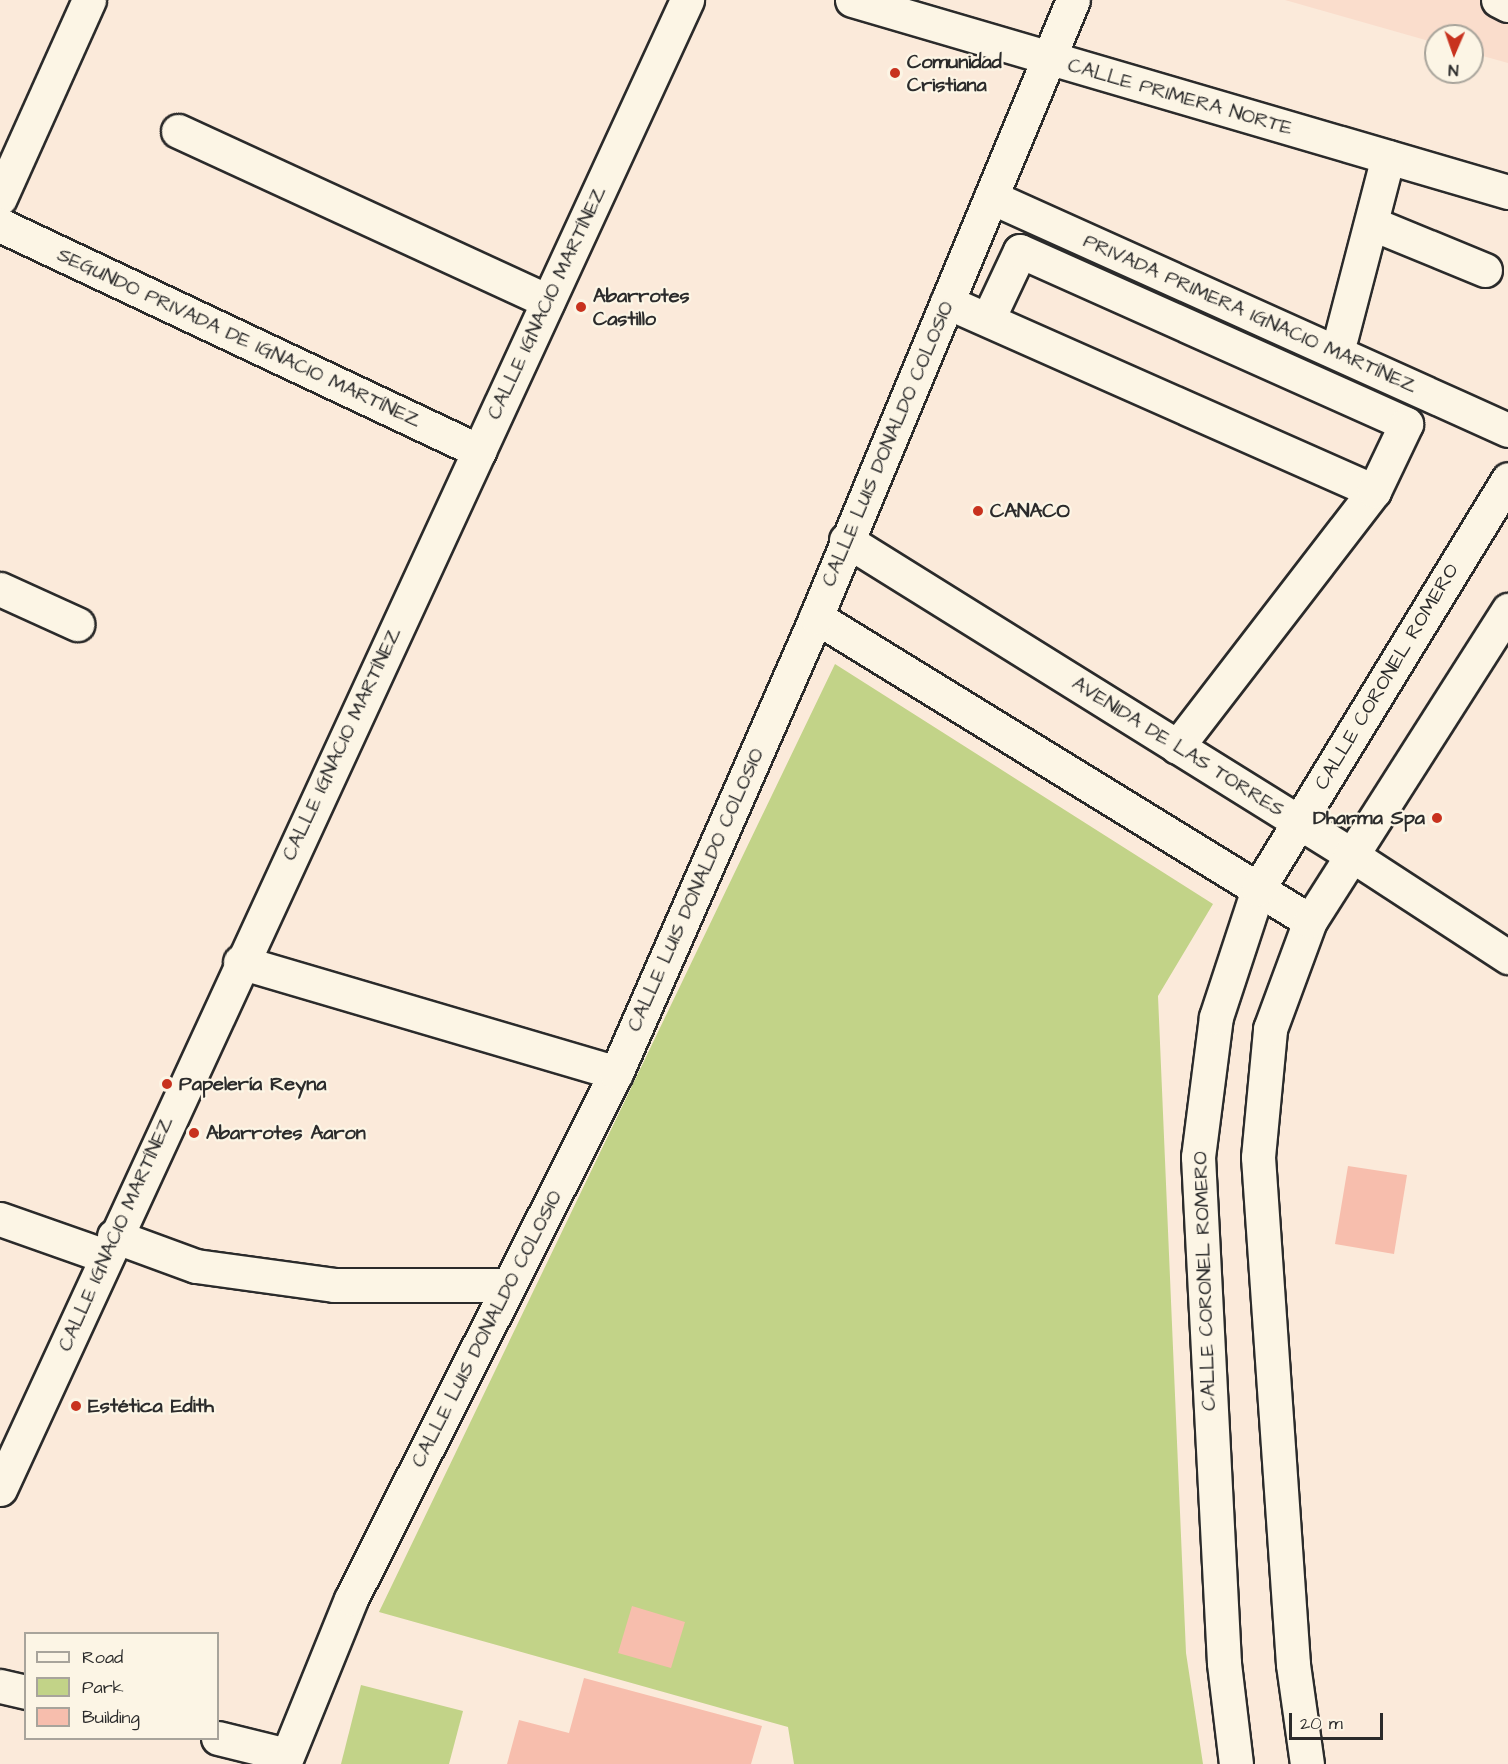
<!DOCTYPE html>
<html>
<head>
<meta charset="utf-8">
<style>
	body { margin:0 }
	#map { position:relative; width:1508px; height:1764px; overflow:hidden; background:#fbeada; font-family:"Architects Daughter",sans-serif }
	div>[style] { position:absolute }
	.built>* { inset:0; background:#faddcc }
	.green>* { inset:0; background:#c2d388 }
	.building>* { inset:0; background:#f7bead }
	.roads { filter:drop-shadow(2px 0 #2b2b2b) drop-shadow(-2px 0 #2b2b2b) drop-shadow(0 2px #2b2b2b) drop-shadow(0 -2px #2b2b2b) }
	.minor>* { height:33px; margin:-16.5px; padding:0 16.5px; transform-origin:16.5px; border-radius:16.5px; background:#fcf5e5 }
	.major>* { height:33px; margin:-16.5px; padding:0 16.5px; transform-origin:16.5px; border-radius:16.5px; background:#fcf5e5 }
	.dots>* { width:16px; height:16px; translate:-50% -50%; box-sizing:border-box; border:3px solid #fcf5e5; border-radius:50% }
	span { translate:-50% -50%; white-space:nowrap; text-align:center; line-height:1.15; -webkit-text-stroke:4.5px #fcf5e5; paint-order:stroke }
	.poi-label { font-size:20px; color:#2b2b2b; font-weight:700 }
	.left { translate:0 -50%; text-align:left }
	.right { translate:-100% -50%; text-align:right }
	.street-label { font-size:20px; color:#2b2b2b }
	.legend { position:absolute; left:24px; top:1632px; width:195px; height:108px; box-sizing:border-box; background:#fcf5e5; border:2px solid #a8a49b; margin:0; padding:8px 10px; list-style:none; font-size:18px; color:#2b2b2b }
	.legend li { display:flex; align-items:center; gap:12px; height:30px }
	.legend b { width:30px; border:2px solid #a8a49b }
	.north { position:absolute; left:1424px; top:24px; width:60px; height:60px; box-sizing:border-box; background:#fcf5e5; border:2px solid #a8a49b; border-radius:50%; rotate:182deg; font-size:16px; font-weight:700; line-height:24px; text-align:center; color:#2b2b2b }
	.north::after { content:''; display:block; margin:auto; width:21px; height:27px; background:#c8321e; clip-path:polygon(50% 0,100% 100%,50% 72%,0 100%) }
	.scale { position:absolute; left:1289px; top:1713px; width:94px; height:27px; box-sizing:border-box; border:3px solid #2b2b2b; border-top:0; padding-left:8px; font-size:18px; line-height:21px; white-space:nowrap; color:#2b2b2b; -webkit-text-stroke:4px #fcf5e5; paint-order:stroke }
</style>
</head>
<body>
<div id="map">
	<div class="built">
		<i style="clip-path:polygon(1285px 0,1508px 0,1508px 63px,1472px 53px,1472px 36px,1436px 36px,1436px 43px)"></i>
	</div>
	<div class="green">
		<i style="clip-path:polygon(835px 664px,1213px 904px,1158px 996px,1186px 1653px,1203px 1764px,794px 1764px,788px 1727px,379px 1612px)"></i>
		<i style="clip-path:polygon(361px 1685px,463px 1711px,449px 1764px,341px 1764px)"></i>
	</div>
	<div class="building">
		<i style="clip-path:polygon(1348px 1166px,1407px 1175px,1394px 1254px,1335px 1244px)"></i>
		<i style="clip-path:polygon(632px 1606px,685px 1622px,671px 1668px,618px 1653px)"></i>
		<i style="clip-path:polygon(584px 1678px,762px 1726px,751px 1764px,507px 1764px,519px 1720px,569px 1733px)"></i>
	</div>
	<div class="roads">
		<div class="minor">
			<i style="left:852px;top:0;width:684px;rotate:16.31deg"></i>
			<i style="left:1498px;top:0;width:11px;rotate:27deg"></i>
			<i style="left:178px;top:131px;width:407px;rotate:24.7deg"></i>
			<i style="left:991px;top:197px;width:567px;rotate:24.26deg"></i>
			<i style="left:0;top:198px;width:217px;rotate:-65.8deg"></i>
			<i style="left:1373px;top:224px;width:121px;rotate:22.3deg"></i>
			<i style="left:0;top:225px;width:530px;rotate:25.26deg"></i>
			<i style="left:947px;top:302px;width:467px;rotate:23.9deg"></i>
			<i style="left:1374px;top:491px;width:323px;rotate:127.6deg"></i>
			<i style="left:988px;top:319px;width:75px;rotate:-64.8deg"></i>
			<i style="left:1020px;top:251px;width:423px;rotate:24.1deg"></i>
			<i style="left:1406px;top:424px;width:74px;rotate:115.5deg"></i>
			<i style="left:1341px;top:337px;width:186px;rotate:-75.4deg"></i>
			<i style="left:846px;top:540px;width:594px;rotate:31.92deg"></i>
			<i style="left:1350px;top:854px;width:189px;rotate:33.1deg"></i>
			<i style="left:0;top:589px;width:85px;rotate:24.4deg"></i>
			<i style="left:816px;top:617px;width:580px;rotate:31.61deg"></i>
			<i style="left:240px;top:962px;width:392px;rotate:16.4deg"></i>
			<i style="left:0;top:1219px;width:111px;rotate:19.4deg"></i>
			<i style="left:114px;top:1236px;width:87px;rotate:20.1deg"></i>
			<i style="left:196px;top:1266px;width:139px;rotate:7.8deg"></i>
			<i style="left:334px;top:1285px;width:174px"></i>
			<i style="left:0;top:1489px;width:1640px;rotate:-65.23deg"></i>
			<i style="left:0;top:1686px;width:27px;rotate:13deg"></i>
			<i style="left:218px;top:1738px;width:71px;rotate:13.8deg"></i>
			<i style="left:284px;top:1764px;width:178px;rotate:-67.9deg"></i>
			<i style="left:351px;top:1599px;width:589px;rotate:-63.26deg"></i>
			<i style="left:616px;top:1073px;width:498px;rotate:-66.3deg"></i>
			<i style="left:816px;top:617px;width:668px;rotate:-67.39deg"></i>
		</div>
		<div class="major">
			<i style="left:1236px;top:1764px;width:102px;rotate:-96.8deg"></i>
			<i style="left:1224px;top:1663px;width:507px;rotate:-92.94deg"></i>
			<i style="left:1198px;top:1157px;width:141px;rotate:-82.7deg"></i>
			<i style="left:1216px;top:1017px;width:135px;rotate:-71.8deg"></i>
			<i style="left:1258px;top:889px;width:480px;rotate:-58.6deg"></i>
			<i style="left:1307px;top:1764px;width:101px;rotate:-98deg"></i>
			<i style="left:1293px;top:1664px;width:508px;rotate:-93.95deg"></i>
			<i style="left:1258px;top:1157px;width:129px;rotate:-84.6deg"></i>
			<i style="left:1270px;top:1029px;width:115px;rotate:-69.7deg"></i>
			<i style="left:1310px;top:921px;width:369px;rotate:-57.5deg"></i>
		</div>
	</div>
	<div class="dots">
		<i style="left:895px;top:73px;background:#c8321e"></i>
		<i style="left:581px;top:307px;background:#c8321e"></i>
		<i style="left:978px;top:511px;background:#c8321e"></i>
		<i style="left:1437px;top:818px;background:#c8321e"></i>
		<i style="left:167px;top:1084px;background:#c8321e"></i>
		<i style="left:194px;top:1133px;background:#c8321e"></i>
		<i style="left:76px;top:1406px;background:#c8321e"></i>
	</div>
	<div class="poi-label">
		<span class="left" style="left:907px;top:74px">Comunidad<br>Cristiana</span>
		<span class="left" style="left:593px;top:308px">Abarrotes<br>Castillo</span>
		<span class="left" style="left:990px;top:511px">CANACO</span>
		<span class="right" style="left:1425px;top:818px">Dharma Spa</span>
		<span class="left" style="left:179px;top:1084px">Papelería Reyna</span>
		<span class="left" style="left:206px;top:1133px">Abarrotes Aaron</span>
		<span class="left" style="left:88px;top:1406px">Estética Edith</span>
	</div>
	<div class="street-label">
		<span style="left:1180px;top:97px;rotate:16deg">CALLE PRIMERA NORTE</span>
		<span style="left:547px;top:303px;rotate:-65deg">CALLE IGNACIO MARTÍNEZ</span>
		<span style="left:1250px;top:314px;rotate:24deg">PRIVADA PRIMERA IGNACIO MARTÍNEZ</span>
		<span style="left:239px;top:338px;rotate:25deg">SEGUNDO PRIVADA DE IGNACIO MARTÍNEZ</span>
		<span style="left:888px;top:444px;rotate:-67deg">CALLE LUIS DONALDO COLOSIO</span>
		<span style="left:1387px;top:677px;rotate:-59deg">CALLE CORONEL ROMERO</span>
		<span style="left:342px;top:744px;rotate:-65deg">CALLE IGNACIO MARTÍNEZ</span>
		<span style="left:1178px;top:747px;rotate:32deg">AVENIDA DE LAS TORRES</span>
		<span style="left:696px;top:890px;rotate:-66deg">CALLE LUIS DONALDO COLOSIO</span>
		<span style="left:116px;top:1234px;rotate:-66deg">CALLE IGNACIO MARTÍNEZ</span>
		<span style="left:1205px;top:1281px;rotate:-92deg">CALLE CORONEL ROMERO</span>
		<span style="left:487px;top:1329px;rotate:-63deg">CALLE LUIS DONALDO COLOSIO</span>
	</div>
	<ul class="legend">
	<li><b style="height:8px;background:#fcf5e5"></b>Road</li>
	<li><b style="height:16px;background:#c2d388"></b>Park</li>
	<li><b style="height:16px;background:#f7bead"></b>Building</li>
	</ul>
	<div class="north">N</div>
	<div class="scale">20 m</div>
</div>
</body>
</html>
